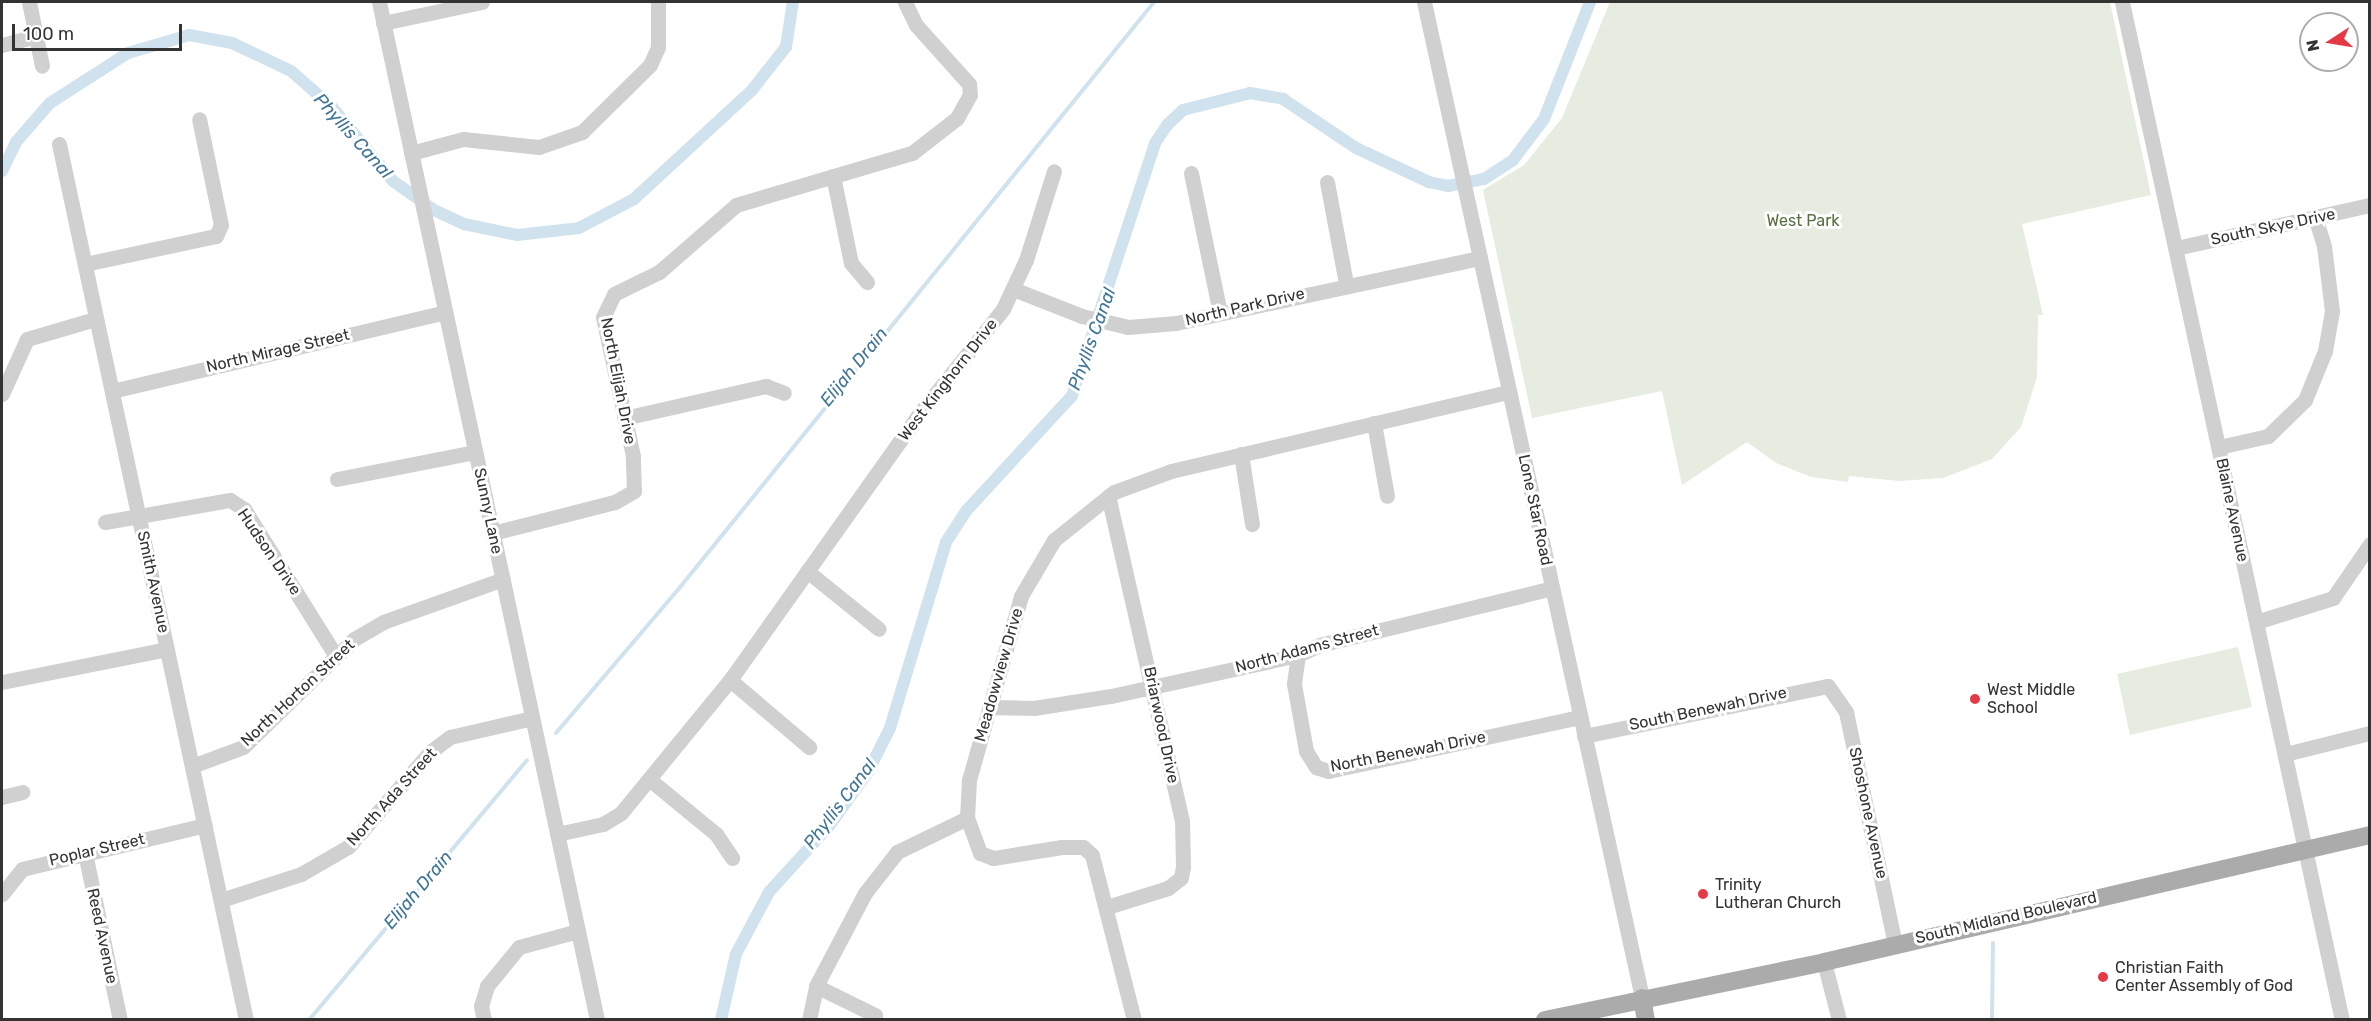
<!DOCTYPE html>
<html>
<head>
<meta charset="utf-8">
<style>
	body { margin:0 }
	#map { position:relative; width:2371px; height:1021px; overflow:hidden; background:#fff; font-family:Rubik,sans-serif }
	div>[style] { position:absolute }
	.green>* { inset:0; background:#e6ecdf }
	.stream>* { height:4px; margin:-2px; padding:0 2px; transform-origin:2px; border-radius:2px; background:#cfe2ee }
	.canal>* { height:12px; margin:-6px; padding:0 6px; transform-origin:6px; border-radius:6px; background:#cfe2ee }
	.minor>* { height:15px; margin:-7.5px; padding:0 7.5px; transform-origin:7.5px; border-radius:7.5px; background:#d0d0d0 }
	.major>* { height:18px; margin:-9px; padding:0 9px; transform-origin:9px; border-radius:9px; background:#ababab }
	.dots>* { width:16px; height:16px; translate:-50% -50%; box-sizing:border-box; border:3px solid #fff; border-radius:50% }
	span { translate:-50% -50%; white-space:nowrap; text-align:center; line-height:1.15; -webkit-text-stroke:6px #fff; paint-order:stroke }
	.park-label { font-size:16px; color:#56703f }
	.street-label { font-size:16px; color:#333 }
	.poi-label { font-size:16px; color:#333 }
	.left { translate:0 -50%; text-align:left }
	.water-label { font-size:18px; color:#3f7597; font-style:italic }
	.frame { position:absolute; inset:0; border:3px solid #333; pointer-events:none }
	.north { position:absolute; left:2299px; top:12px; width:60px; height:60px; box-sizing:border-box; background:#fff; border:2px solid #adadad; border-radius:50%; rotate:258deg; font-size:16px; font-weight:700; line-height:24px; text-align:center; color:#333 }
	.north::after { content:''; display:block; margin:auto; width:21px; height:27px; background:#e63946; clip-path:polygon(50% 0,100% 100%,50% 72%,0 100%) }
	.scale { position:absolute; left:12px; top:24px; width:170px; height:27px; box-sizing:border-box; border:3px solid #333; border-top:0; padding-left:8px; font-size:18px; line-height:21px; white-space:nowrap; color:#333; -webkit-text-stroke:4px #fff; paint-order:stroke }
</style>
</head>
<body>
<div id="map">
	<div class="green">
		<i style="clip-path:polygon(1610px 2px,2110px 2px,2151px 195px,2022px 224px,2043px 315px,2038px 315px,2037px 377px,2021px 427px,1992px 459px,1943px 478px,1899px 481px,1849px 476px,1848px 482px,1811px 477px,1776px 463px,1747px 442px,1682px 485px,1662px 391px,1532px 418px,1483px 190px,1524px 165px,1562px 118px)"></i>
		<i style="clip-path:polygon(2238px 647px,2252px 707px,2130px 735px,2117px 674px)"></i>
	</div>
	<div class="stream">
		<i style="left:556px;top:733px;width:193px;rotate:-49.6deg"></i>
		<i style="left:681px;top:586px;width:752px;rotate:-50.99deg"></i>
		<i style="left:309px;top:1020px;width:339px;rotate:-50deg"></i>
		<i style="left:1992px;top:1020px;width:77px;rotate:-89.3deg"></i>
	</div>
	<div class="canal">
		<i style="left:2px;top:171px;width:32px;rotate:-64deg"></i>
		<i style="left:16px;top:142px;width:52px;rotate:-48.9deg"></i>
		<i style="left:50px;top:103px;width:93px;rotate:-32.7deg"></i>
		<i style="left:128px;top:53px;width:64px;rotate:-16.4deg"></i>
		<i style="left:189px;top:35px;width:44px;rotate:10.5deg"></i>
		<i style="left:232px;top:43px;width:65px;rotate:25.4deg"></i>
		<i style="left:291px;top:71px;width:55px;rotate:41.3deg"></i>
		<i style="left:332px;top:107px;width:96px;rotate:50.5deg"></i>
		<i style="left:393px;top:181px;width:50px;rotate:35.3deg"></i>
		<i style="left:434px;top:210px;width:33px;rotate:25deg"></i>
		<i style="left:464px;top:224px;width:54px;rotate:11.7deg"></i>
		<i style="left:517px;top:235px;width:62px;rotate:-6.4deg"></i>
		<i style="left:579px;top:228px;width:62px;rotate:-27.8deg"></i>
		<i style="left:634px;top:199px;width:161px;rotate:-42.7deg"></i>
		<i style="left:752px;top:90px;width:55px;rotate:-51.7deg"></i>
		<i style="left:786px;top:47px;width:46px;rotate:-81.2deg"></i>
		<i style="left:721px;top:1020px;width:68px;rotate:-77.2deg"></i>
		<i style="left:736px;top:954px;width:70px;rotate:-62deg"></i>
		<i style="left:769px;top:892px;width:89px;rotate:-47.7deg"></i>
		<i style="left:829px;top:826px;width:67px;rotate:-54.2deg"></i>
		<i style="left:868px;top:772px;width:49px;rotate:-63.4deg"></i>
		<i style="left:890px;top:728px;width:194px;rotate:-73.2deg"></i>
		<i style="left:946px;top:542px;width:38px;rotate:-57deg"></i>
		<i style="left:967px;top:510px;width:155px;rotate:-47.4deg"></i>
		<i style="left:1072px;top:396px;width:266px;rotate:-71.8deg"></i>
		<i style="left:1155px;top:143px;width:22px;rotate:-56deg"></i>
		<i style="left:1167px;top:125px;width:22px;rotate:-43deg"></i>
		<i style="left:1183px;top:110px;width:69px;rotate:-14.2deg"></i>
		<i style="left:1250px;top:93px;width:34px;rotate:10deg"></i>
		<i style="left:1283px;top:99px;width:88px;rotate:33.9deg"></i>
		<i style="left:1356px;top:148px;width:81px;rotate:25deg"></i>
		<i style="left:1429px;top:182px;width:19px;rotate:12deg"></i>
		<i style="left:1448px;top:186px;width:37px;rotate:-11deg"></i>
		<i style="left:1484px;top:179px;width:35px;rotate:-33deg"></i>
		<i style="left:1513px;top:160px;width:51px;rotate:-52.9deg"></i>
		<i style="left:1544px;top:119px;width:126px;rotate:-68.5deg"></i>
	</div>
	<div class="minor">
		<i style="left:29px;top:2px;width:65px;rotate:78.5deg"></i>
		<i style="left:379px;top:2px;width:1041px;rotate:77.91deg"></i>
		<i style="left:1424px;top:2px;width:1020px;rotate:77.65deg"></i>
		<i style="left:2122px;top:2px;width:1042px;rotate:77.81deg"></i>
		<i style="left:383px;top:23px;width:101px;rotate:-12deg"></i>
		<i style="left:2px;top:45px;width:35px;rotate:-15deg"></i>
		<i style="left:59px;top:144px;width:896px;rotate:77.95deg"></i>
		<i style="left:411px;top:153px;width:54px;rotate:-15.1deg"></i>
		<i style="left:463px;top:139px;width:76px;rotate:6deg"></i>
		<i style="left:539px;top:147px;width:46px;rotate:-19.2deg"></i>
		<i style="left:582px;top:132px;width:95px;rotate:-44.6deg"></i>
		<i style="left:650px;top:65px;width:20px;rotate:-66deg"></i>
		<i style="left:658px;top:47px;width:45px;rotate:-90deg"></i>
		<i style="left:1191px;top:173px;width:143px;rotate:78.3deg"></i>
		<i style="left:833px;top:176px;width:89px;rotate:78.3deg"></i>
		<i style="left:851px;top:263px;width:25px;rotate:50deg"></i>
		<i style="left:1327px;top:182px;width:104px;rotate:79.4deg"></i>
		<i style="left:2176px;top:248px;width:199px;rotate:-12.5deg"></i>
		<i style="left:85px;top:264px;width:134px;rotate:-12.1deg"></i>
		<i style="left:216px;top:236px;width:12px;rotate:-66deg"></i>
		<i style="left:221px;top:225px;width:108px;rotate:-101.7deg"></i>
		<i style="left:1013px;top:289px;width:74px;rotate:21.4deg"></i>
		<i style="left:1082px;top:316px;width:47px;rotate:13.4deg"></i>
		<i style="left:1128px;top:327px;width:48px;rotate:-4.8deg"></i>
		<i style="left:1176px;top:323px;width:311px;rotate:-12.1deg"></i>
		<i style="left:112px;top:391px;width:342px;rotate:-13.3deg"></i>
		<i style="left:2px;top:394px;width:60px;rotate:-65.6deg"></i>
		<i style="left:27px;top:339px;width:71px;rotate:-16.4deg"></i>
		<i style="left:624px;top:418px;width:146px;rotate:-12.7deg"></i>
		<i style="left:766px;top:386px;width:19px;rotate:21deg"></i>
		<i style="left:1374px;top:423px;width:74px;rotate:79.9deg"></i>
		<i style="left:2219px;top:447px;width:50px;rotate:-12.7deg"></i>
		<i style="left:2268px;top:436px;width:52px;rotate:-44.2deg"></i>
		<i style="left:2305px;top:400px;width:53px;rotate:-67.8deg"></i>
		<i style="left:2325px;top:351px;width:41px;rotate:-80.1deg"></i>
		<i style="left:2332px;top:311px;width:65px;rotate:-97deg"></i>
		<i style="left:2324px;top:246px;width:28px;rotate:-107deg"></i>
		<i style="left:1241px;top:454px;width:71px;rotate:81.1deg"></i>
		<i style="left:337px;top:479px;width:141px;rotate:-11.1deg"></i>
		<i style="left:105px;top:522px;width:127px;rotate:-10deg"></i>
		<i style="left:230px;top:500px;width:17px;rotate:33deg"></i>
		<i style="left:244px;top:509px;width:173px;rotate:58deg"></i>
		<i style="left:493px;top:533px;width:126px;rotate:-14.3deg"></i>
		<i style="left:615px;top:502px;width:22px;rotate:-30deg"></i>
		<i style="left:634px;top:491px;width:35px;rotate:-92deg"></i>
		<i style="left:633px;top:456px;width:142px;rotate:-102.2deg"></i>
		<i style="left:603px;top:317px;width:25px;rotate:-64deg"></i>
		<i style="left:614px;top:294px;width:50px;rotate:-26.1deg"></i>
		<i style="left:659px;top:272px;width:102px;rotate:-41deg"></i>
		<i style="left:736px;top:205px;width:184px;rotate:-16.5deg"></i>
		<i style="left:912px;top:153px;width:57px;rotate:-37.9deg"></i>
		<i style="left:957px;top:118px;width:26px;rotate:-61deg"></i>
		<i style="left:970px;top:95px;width:11px;rotate:-95deg"></i>
		<i style="left:969px;top:84px;width:79px;rotate:-131.9deg"></i>
		<i style="left:916px;top:25px;width:25px;rotate:-116deg"></i>
		<i style="left:807px;top:571px;width:92px;rotate:38.9deg"></i>
		<i style="left:2256px;top:622px;width:81px;rotate:-17.3deg"></i>
		<i style="left:2333px;top:598px;width:65px;rotate:-55.6deg"></i>
		<i style="left:1298px;top:655px;width:29px;rotate:98deg"></i>
		<i style="left:1294px;top:684px;width:68px;rotate:79.8deg"></i>
		<i style="left:1306px;top:751px;width:19px;rotate:58deg"></i>
		<i style="left:1316px;top:767px;width:13px;rotate:18deg"></i>
		<i style="left:1328px;top:771px;width:258px;rotate:-12.1deg"></i>
		<i style="left:730px;top:680px;width:104px;rotate:40.3deg"></i>
		<i style="left:2px;top:682px;width:168px;rotate:-11.3deg"></i>
		<i style="left:990px;top:707px;width:44px;rotate:1.3deg"></i>
		<i style="left:1034px;top:708px;width:78px;rotate:-8.9deg"></i>
		<i style="left:1111px;top:696px;width:191px;rotate:-12.4deg"></i>
		<i style="left:1298px;top:655px;width:23px;rotate:-25deg"></i>
		<i style="left:1319px;top:645px;width:240px;rotate:-13.7deg"></i>
		<i style="left:1584px;top:736px;width:249px;rotate:-11.6deg"></i>
		<i style="left:1828px;top:686px;width:32px;rotate:55deg"></i>
		<i style="left:1846px;top:712px;width:237px;rotate:78.1deg"></i>
		<i style="left:2285px;top:754px;width:88px;rotate:-13.9deg"></i>
		<i style="left:192px;top:766px;width:54px;rotate:-20.4deg"></i>
		<i style="left:243px;top:747px;width:155px;rotate:-44.2deg"></i>
		<i style="left:354px;top:639px;width:34px;rotate:-30deg"></i>
		<i style="left:383px;top:622px;width:127px;rotate:-19.7deg"></i>
		<i style="left:649px;top:779px;width:87px;rotate:39.4deg"></i>
		<i style="left:716px;top:834px;width:29px;rotate:56deg"></i>
		<i style="left:2px;top:797px;width:21px;rotate:-14deg"></i>
		<i style="left:557px;top:834px;width:47px;rotate:-12.3deg"></i>
		<i style="left:603px;top:824px;width:21px;rotate:-31deg"></i>
		<i style="left:621px;top:813px;width:172px;rotate:-50.7deg"></i>
		<i style="left:730px;top:680px;width:328px;rotate:-54.6deg"></i>
		<i style="left:920px;top:413px;width:133px;rotate:-51.4deg"></i>
		<i style="left:1003px;top:309px;width:54px;rotate:-64.9deg"></i>
		<i style="left:1026px;top:260px;width:93px;rotate:-72.5deg"></i>
		<i style="left:85px;top:853px;width:171px;rotate:78.2deg"></i>
		<i style="left:2px;top:894px;width:32px;rotate:-51deg"></i>
		<i style="left:22px;top:869px;width:188px;rotate:-13.5deg"></i>
		<i style="left:221px;top:900px;width:84px;rotate:-18deg"></i>
		<i style="left:301px;top:874px;width:54px;rotate:-29.9deg"></i>
		<i style="left:348px;top:847px;width:125px;rotate:-49.2deg"></i>
		<i style="left:430px;top:752px;width:25px;rotate:-37deg"></i>
		<i style="left:450px;top:737px;width:84px;rotate:-13deg"></i>
		<i style="left:1107px;top:907px;width:64px;rotate:-17.3deg"></i>
		<i style="left:1168px;top:888px;width:16px;rotate:-38deg"></i>
		<i style="left:1181px;top:878px;width:11px;rotate:-80deg"></i>
		<i style="left:1183px;top:867px;width:46px;rotate:-91.2deg"></i>
		<i style="left:1182px;top:821px;width:333px;rotate:-102.8deg"></i>
		<i style="left:1824px;top:962px;width:60px;rotate:75.5deg"></i>
		<i style="left:816px;top:986px;width:66px;rotate:26.2deg"></i>
		<i style="left:484px;top:1020px;width:14px;rotate:-102deg"></i>
		<i style="left:481px;top:1006px;width:21px;rotate:-73deg"></i>
		<i style="left:487px;top:986px;width:50px;rotate:-50.6deg"></i>
		<i style="left:519px;top:947px;width:61px;rotate:-15.2deg"></i>
		<i style="left:809px;top:1020px;width:35px;rotate:-78deg"></i>
		<i style="left:816px;top:986px;width:105px;rotate:-62.2deg"></i>
		<i style="left:865px;top:893px;width:52px;rotate:-52deg"></i>
		<i style="left:897px;top:852px;width:78px;rotate:-25.9deg"></i>
		<i style="left:1134px;top:1020px;width:170px;rotate:-104.3deg"></i>
		<i style="left:1092px;top:855px;width:12px;rotate:-138deg"></i>
		<i style="left:1083px;top:847px;width:21px;rotate:180deg"></i>
		<i style="left:1062px;top:847px;width:70px;rotate:170.9deg"></i>
		<i style="left:993px;top:858px;width:14px;rotate:-159deg"></i>
		<i style="left:980px;top:853px;width:37px;rotate:-110deg"></i>
		<i style="left:967px;top:818px;width:38px;rotate:-87deg"></i>
		<i style="left:969px;top:780px;width:191px;rotate:-74.2deg"></i>
		<i style="left:1021px;top:596px;width:65px;rotate:-59.5deg"></i>
		<i style="left:1054px;top:540px;width:77px;rotate:-38.7deg"></i>
		<i style="left:1114px;top:492px;width:61px;rotate:-20.2deg"></i>
		<i style="left:1171px;top:471px;width:347px;rotate:-13.2deg"></i>
	</div>
	<div class="major">
		<i style="left:1642px;top:998px;width:22px;rotate:80deg"></i>
		<i style="left:1545px;top:1020px;width:285px;rotate:-11.7deg"></i>
		<i style="left:1824px;top:962px;width:561px;rotate:-13.09deg"></i>
	</div>
	<div class="dots">
		<i style="left:1975px;top:699px;background:#e63946"></i>
		<i style="left:1703px;top:894px;background:#e63946"></i>
		<i style="left:2103px;top:977px;background:#e63946"></i>
	</div>
	<div class="park-label">
		<span style="left:1803px;top:221px">West Park</span>
	</div>
	<div class="street-label">
		<span style="left:2273px;top:227px;rotate:-12deg">South Skye Drive</span>
		<span style="left:1245px;top:307px;rotate:-13deg">North Park Drive</span>
		<span style="left:278px;top:351px;rotate:-13deg">North Mirage Street</span>
		<span style="left:948px;top:380px;rotate:-52deg">West Kinghorn Drive</span>
		<span style="left:618px;top:381px;rotate:79deg">North Elijah Drive</span>
		<span style="left:1535px;top:510px;rotate:78deg">Lone Star Road</span>
		<span style="left:2232px;top:510px;rotate:78deg">Blaine Avenue</span>
		<span style="left:488px;top:511px;rotate:78deg">Sunny Lane</span>
		<span style="left:269px;top:552px;rotate:56deg">Hudson Drive</span>
		<span style="left:153px;top:582px;rotate:78deg">Smith Avenue</span>
		<span style="left:1307px;top:649px;rotate:-15deg">North Adams Street</span>
		<span style="left:999px;top:675px;rotate:-74deg">Meadowview Drive</span>
		<span style="left:298px;top:693px;rotate:-43deg">North Horton Street</span>
		<span style="left:1708px;top:709px;rotate:-12deg">South Benewah Drive</span>
		<span style="left:1161px;top:725px;rotate:78deg">Briarwood Drive</span>
		<span style="left:1408px;top:752px;rotate:-11deg">North Benewah Drive</span>
		<span style="left:392px;top:797px;rotate:-48deg">North Ada Street</span>
		<span style="left:1868px;top:813px;rotate:78deg">Shoshone Avenue</span>
		<span style="left:97px;top:850px;rotate:-13deg">Poplar Street</span>
		<span style="left:2006px;top:918px;rotate:-13deg">South Midland Boulevard</span>
		<span style="left:102px;top:936px;rotate:78deg">Reed Avenue</span>
	</div>
	<div class="poi-label">
		<span class="left" style="left:1987px;top:699px">West Middle<br>School</span>
		<span class="left" style="left:1715px;top:894px">Trinity<br>Lutheran Church</span>
		<span class="left" style="left:2115px;top:977px">Christian Faith<br>Center Assembly of God</span>
	</div>
	<div class="water-label">
		<span style="left:353px;top:136px;rotate:48deg">Phyllis Canal</span>
		<span style="left:1092px;top:339px;rotate:-70deg">Phyllis Canal</span>
		<span style="left:854px;top:367px;rotate:-51deg">Elijah Drain</span>
		<span style="left:840px;top:804px;rotate:-53deg">Phyllis Canal</span>
		<span style="left:418px;top:890px;rotate:-50deg">Elijah Drain</span>
	</div>
	<div class="frame"></div>
	<div class="north">N</div>
	<div class="scale">100 m</div>
</div>
</body>
</html>
